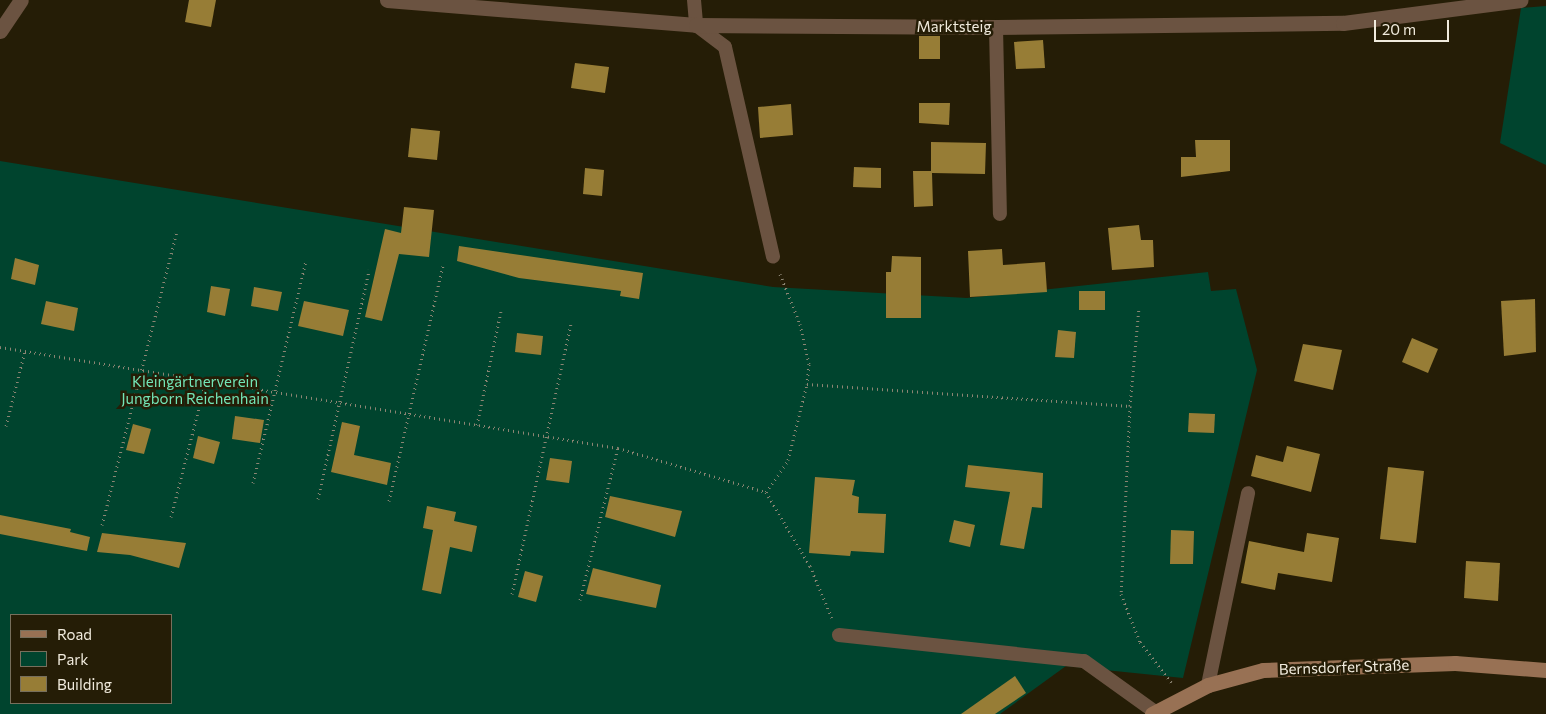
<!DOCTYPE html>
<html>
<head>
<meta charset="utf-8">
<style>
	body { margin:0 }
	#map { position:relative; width:1546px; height:714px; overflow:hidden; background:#251d06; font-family:Commissioner,sans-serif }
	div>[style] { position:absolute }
	.green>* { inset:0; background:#00442e }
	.building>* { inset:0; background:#977d36 }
	.path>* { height:3px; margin-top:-1.5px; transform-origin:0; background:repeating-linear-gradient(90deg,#8c8573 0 1px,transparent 0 5px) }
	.lane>* { height:14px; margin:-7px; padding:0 7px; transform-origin:7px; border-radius:7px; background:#6b5341 }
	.street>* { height:15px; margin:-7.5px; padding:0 7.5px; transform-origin:7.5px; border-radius:7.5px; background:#6b5341 }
	.secondary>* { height:15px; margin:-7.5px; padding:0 7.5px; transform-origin:7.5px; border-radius:7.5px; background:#987154 }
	span { translate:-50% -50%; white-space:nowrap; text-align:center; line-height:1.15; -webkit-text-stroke:5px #251d06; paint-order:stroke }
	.street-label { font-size:15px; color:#f1ebdd }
	.park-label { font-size:15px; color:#73e5b7 }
	.legend { position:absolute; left:10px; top:614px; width:162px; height:90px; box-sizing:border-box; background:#251d06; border:1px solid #776f5c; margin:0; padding:6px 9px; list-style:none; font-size:15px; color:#f1ebdd }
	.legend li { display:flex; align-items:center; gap:10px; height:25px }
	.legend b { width:25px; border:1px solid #776f5c }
	.scale { position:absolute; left:1374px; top:20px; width:75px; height:22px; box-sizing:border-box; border:2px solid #f1ebdd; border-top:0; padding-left:6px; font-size:15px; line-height:18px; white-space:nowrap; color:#f1ebdd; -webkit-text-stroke:4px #251d06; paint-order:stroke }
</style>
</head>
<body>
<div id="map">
	<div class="green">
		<i style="clip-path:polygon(1546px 6px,1546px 165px,1500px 143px,1521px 8px)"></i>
		<i style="clip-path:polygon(evenodd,0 161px,773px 287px,967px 298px,1208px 272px,1211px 291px,1236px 289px,1257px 370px,1183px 678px,1066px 666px,1000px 714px,0 714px,0 161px,11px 615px,171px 615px,171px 703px,11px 703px,11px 615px)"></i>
	</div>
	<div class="building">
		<i style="clip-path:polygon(189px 0,216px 0,211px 27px,185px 22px)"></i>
		<i style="clip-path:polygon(919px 36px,940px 36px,940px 59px,919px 59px)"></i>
		<i style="clip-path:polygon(1043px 40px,1045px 68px,1016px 69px,1014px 42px)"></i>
		<i style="clip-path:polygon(575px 63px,609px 67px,605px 93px,571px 88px)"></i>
		<i style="clip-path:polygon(919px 103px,950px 103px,949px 125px,919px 123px)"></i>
		<i style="clip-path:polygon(791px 104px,793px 135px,760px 138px,758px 107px)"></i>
		<i style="clip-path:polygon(411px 128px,440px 131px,437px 160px,408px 157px)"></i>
		<i style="clip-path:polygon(1195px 140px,1230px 140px,1230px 171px,1181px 177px,1181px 157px,1196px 157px)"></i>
		<i style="clip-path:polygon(931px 142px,986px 143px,985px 174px,932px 173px,933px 206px,914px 207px,913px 171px,931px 171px)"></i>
		<i style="clip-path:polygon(854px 167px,881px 168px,881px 188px,853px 187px)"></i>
		<i style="clip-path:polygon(585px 168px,604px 170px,602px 196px,583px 194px)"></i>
		<i style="clip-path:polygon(404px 207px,434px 210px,429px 257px,399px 254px,382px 321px,365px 317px,385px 229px,401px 233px)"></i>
		<i style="clip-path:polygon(1139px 225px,1141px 240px,1153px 240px,1154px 267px,1112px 270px,1108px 228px)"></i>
		<i style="clip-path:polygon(459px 246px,643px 273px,639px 299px,620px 296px,621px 291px,519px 278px,457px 261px)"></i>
		<i style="clip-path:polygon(1002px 249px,1003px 265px,1045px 262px,1047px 292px,970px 297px,968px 251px)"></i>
		<i style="clip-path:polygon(892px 256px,921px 257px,921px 318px,886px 318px,886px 272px,891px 272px)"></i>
		<i style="clip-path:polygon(15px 258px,39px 265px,35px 285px,11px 279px)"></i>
		<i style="clip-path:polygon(211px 286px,230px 289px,225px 316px,207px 312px)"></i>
		<i style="clip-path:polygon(254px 287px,282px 292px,278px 311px,251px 306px)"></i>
		<i style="clip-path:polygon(1079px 291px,1105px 291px,1105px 310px,1079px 310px)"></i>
		<i style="clip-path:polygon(1535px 299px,1536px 352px,1504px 356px,1501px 301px)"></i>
		<i style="clip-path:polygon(46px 301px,78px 308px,74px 331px,41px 324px)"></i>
		<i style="clip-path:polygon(304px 301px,349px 310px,343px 336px,298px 326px)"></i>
		<i style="clip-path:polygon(1058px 330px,1076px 332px,1074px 358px,1055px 357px)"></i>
		<i style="clip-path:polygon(517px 333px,543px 336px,541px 355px,515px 352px)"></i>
		<i style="clip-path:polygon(1412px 338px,1438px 349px,1428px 373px,1402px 362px)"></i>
		<i style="clip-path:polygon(1303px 344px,1342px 350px,1333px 390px,1294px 381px)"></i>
		<i style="clip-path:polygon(1189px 413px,1215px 414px,1214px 433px,1188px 432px)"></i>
		<i style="clip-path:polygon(235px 416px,264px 420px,260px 443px,232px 439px)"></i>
		<i style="clip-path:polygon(342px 422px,360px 426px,354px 455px,391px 463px,387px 485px,331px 472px)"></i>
		<i style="clip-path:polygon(133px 424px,151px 429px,144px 454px,126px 450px)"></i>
		<i style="clip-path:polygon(198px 436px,220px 442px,214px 464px,193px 458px)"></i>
		<i style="clip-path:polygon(1287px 446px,1320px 454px,1311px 492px,1251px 476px,1256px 455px,1283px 462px)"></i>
		<i style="clip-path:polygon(550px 458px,572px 461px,569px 483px,546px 480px)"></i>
		<i style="clip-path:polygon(968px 465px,1043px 473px,1042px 508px,1032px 507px,1024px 549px,1000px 545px,1010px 492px,965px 487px)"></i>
		<i style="clip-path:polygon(1388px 467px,1424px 471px,1416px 543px,1380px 539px)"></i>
		<i style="clip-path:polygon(815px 477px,855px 480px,852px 495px,859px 497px,858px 513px,886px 514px,884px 553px,851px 551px,850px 556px,809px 553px)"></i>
		<i style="clip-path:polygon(610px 496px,682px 511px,675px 537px,605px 517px)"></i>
		<i style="clip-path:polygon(427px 506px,456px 512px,454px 521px,477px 526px,472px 552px,450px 547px,441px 594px,422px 590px,433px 530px,423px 528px)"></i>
		<i style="clip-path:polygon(0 515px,71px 529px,70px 532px,90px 537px,87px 551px,0 534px)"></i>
		<i style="clip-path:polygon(954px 520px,975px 525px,970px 547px,949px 542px)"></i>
		<i style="clip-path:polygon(1171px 530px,1194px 531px,1193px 564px,1170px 564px)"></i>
		<i style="clip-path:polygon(102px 533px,186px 543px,179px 568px,130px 555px,97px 552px)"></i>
		<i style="clip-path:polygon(1307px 533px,1339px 538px,1332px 582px,1278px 573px,1275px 590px,1241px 583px,1249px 541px,1304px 552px)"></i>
		<i style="clip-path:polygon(1466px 561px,1500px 563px,1498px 601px,1464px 598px)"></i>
		<i style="clip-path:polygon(593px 568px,661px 585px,656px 608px,586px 594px)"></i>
		<i style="clip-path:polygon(525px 571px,543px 576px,536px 602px,518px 597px)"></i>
		<i style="clip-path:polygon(1015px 676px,1026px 693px,995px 714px,961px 714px)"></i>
	</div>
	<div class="path">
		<i style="left:780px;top:274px;width:54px;rotate:68.2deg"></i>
		<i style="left:800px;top:324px;width:41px;rotate:77.3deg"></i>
		<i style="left:809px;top:364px;width:20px;rotate:96deg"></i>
		<i style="left:0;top:347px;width:626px;rotate:9.28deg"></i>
		<i style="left:618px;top:448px;width:154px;rotate:16.6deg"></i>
		<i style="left:766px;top:492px;width:86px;rotate:59.3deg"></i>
		<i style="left:810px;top:566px;width:56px;rotate:67.1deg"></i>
		<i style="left:1130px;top:406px;width:98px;rotate:-84.8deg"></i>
		<i style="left:477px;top:425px;width:116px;rotate:-78.1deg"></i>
		<i style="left:6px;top:426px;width:77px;rotate:-75.8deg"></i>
		<i style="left:253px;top:483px;width:229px;rotate:-76.6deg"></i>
		<i style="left:766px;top:492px;width:39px;rotate:-55deg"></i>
		<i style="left:788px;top:460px;width:78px;rotate:-76deg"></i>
		<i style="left:807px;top:384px;width:324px;rotate:3.9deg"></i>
		<i style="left:1130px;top:406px;width:188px;rotate:92.7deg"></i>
		<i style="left:1121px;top:594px;width:52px;rotate:68.4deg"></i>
		<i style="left:1140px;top:642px;width:51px;rotate:52.2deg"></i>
		<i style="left:318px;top:499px;width:235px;rotate:-77.4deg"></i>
		<i style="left:389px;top:501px;width:241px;rotate:-77.1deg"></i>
		<i style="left:171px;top:517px;width:140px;rotate:-75.6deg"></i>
		<i style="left:102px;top:525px;width:303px;rotate:-75.7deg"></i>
		<i style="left:512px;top:594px;width:276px;rotate:-77.7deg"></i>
		<i style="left:580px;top:600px;width:157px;rotate:-76deg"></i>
	</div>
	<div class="lane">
		<i style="left:694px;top:0;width:25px;rotate:85deg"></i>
		<i style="left:696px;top:25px;width:36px;rotate:37deg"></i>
		<i style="left:725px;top:47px;width:215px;rotate:77.1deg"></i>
		<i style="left:996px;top:27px;width:187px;rotate:88.8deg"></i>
		<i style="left:839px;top:635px;width:246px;rotate:6.1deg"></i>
		<i style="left:1084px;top:661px;width:87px;rotate:35.7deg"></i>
		<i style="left:1208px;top:685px;width:196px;rotate:-78.2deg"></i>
	</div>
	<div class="street">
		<i style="left:387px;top:0;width:310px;rotate:4.6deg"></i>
		<i style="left:696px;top:25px;width:300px;rotate:0.4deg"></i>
		<i style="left:996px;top:27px;width:347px;rotate:-0.7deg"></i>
		<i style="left:1343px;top:23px;width:179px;rotate:-7.4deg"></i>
		<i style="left:0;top:31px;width:37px;rotate:-56deg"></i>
	</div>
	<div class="secondary">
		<i style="left:1152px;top:714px;width:63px;rotate:-27.4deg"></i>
		<i style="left:1208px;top:685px;width:57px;rotate:-15.3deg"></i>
		<i style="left:1263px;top:670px;width:192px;rotate:-2.1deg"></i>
		<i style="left:1455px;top:663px;width:91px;rotate:4.4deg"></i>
	</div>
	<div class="street-label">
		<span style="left:954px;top:27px">Marktsteig</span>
		<span style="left:1344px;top:667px;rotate:-2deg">Bernsdorfer Straße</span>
	</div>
	<div class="park-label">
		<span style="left:195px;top:390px">Kleingärtnerverein<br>Jungborn Reichenhain</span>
	</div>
	<ul class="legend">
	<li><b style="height:6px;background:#987154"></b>Road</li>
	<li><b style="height:14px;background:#00442e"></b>Park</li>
	<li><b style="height:14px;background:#977d36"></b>Building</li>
	</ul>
	<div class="scale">20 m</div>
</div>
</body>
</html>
